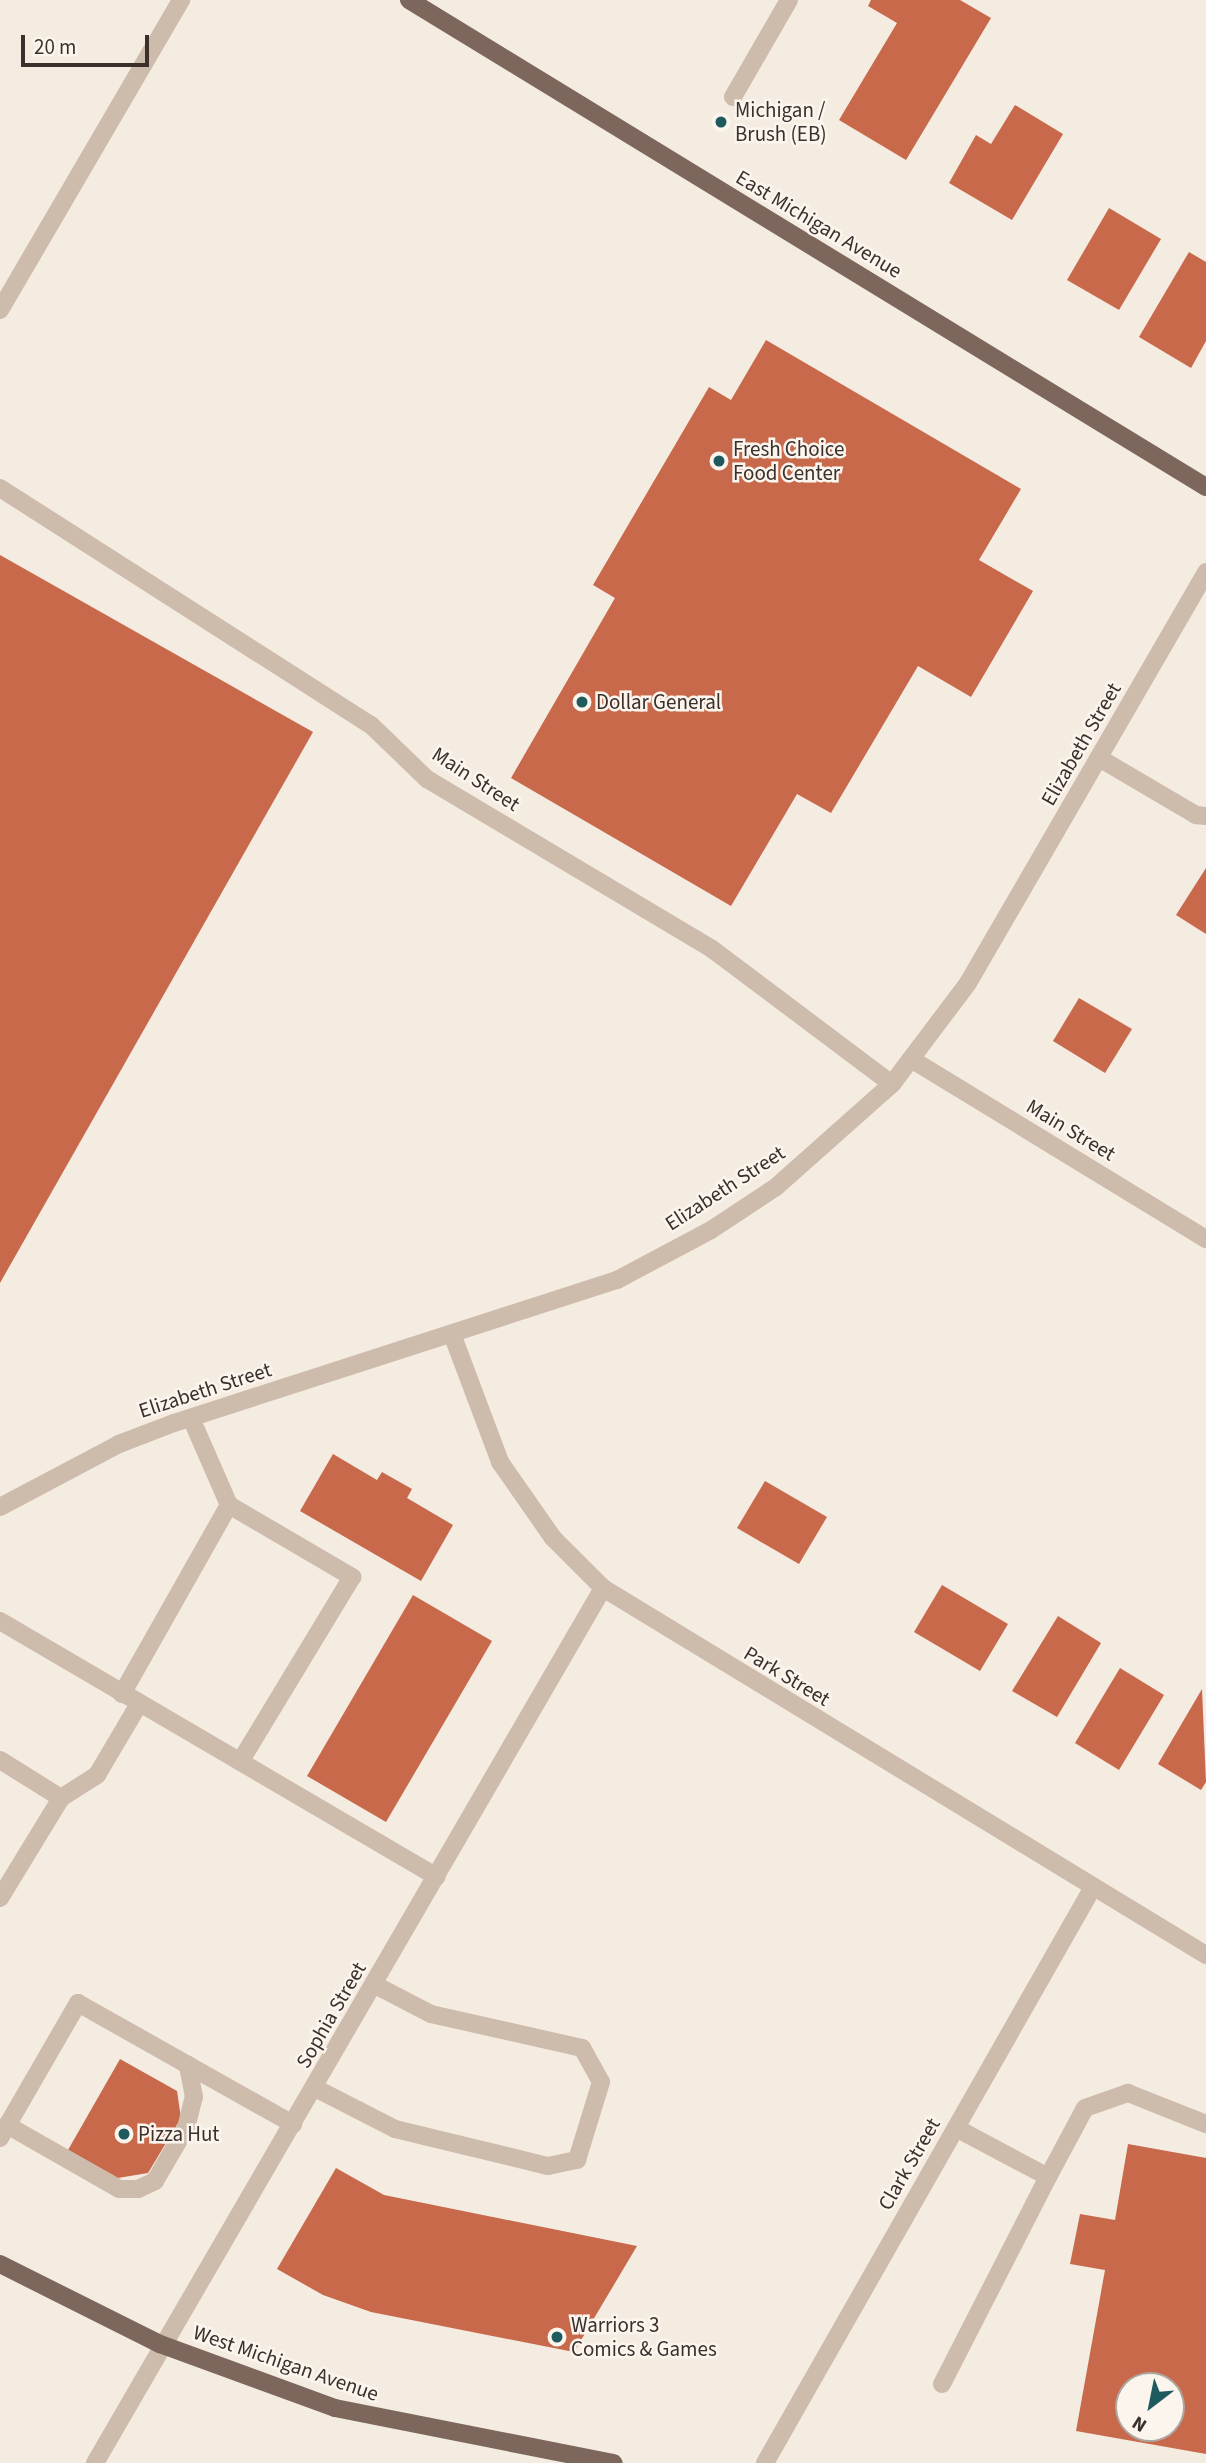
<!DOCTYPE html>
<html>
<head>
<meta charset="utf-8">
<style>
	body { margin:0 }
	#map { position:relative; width:1206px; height:2463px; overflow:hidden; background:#f4ebe1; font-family:"Source Sans 3",sans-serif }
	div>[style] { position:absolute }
	.building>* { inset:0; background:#c8694b }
	.service>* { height:18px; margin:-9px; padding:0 9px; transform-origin:9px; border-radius:9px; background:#cdbbac }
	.minor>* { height:18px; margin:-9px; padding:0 9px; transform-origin:9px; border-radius:9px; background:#cdbbac }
	.tertiary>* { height:18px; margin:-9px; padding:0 9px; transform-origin:9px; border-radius:9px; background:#cdbbac }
	.primary>* { height:18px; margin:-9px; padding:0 9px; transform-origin:9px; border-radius:9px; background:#7d675c }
	.dots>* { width:19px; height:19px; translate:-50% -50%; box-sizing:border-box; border:4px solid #fbf5ee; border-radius:50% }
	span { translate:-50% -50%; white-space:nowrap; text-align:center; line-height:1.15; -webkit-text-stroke:5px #fbf5ee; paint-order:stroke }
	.poi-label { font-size:21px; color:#3b302b }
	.left { translate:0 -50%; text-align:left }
	.street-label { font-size:21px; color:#3b302b }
	.north { position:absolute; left:1115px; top:2372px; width:70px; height:70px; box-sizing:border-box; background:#fbf5ee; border:2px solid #aea6a0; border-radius:50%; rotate:212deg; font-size:19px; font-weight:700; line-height:28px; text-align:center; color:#3b302b }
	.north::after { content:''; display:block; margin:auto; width:24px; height:32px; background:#1f5a5e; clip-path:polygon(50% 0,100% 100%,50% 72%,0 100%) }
	.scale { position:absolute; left:21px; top:35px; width:128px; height:32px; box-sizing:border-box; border:4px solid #3b302b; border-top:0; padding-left:9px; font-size:21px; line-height:24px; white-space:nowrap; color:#3b302b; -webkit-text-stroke:5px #fbf5ee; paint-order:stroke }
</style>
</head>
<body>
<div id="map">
	<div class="building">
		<i style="clip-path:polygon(871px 0,960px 0,991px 18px,906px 160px,839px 120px,897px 23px,868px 6px)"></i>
		<i style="clip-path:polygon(1015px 105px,1063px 134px,1012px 220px,949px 183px,976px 135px,991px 144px)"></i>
		<i style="clip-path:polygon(1109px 208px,1161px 239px,1119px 310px,1067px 280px)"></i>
		<i style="clip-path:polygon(1189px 252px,1206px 262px,1206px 341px,1191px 368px,1139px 337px)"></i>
		<i style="clip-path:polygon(766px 340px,1021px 489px,979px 560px,1033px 591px,971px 697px,918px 666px,831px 813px,797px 794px,731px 906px,511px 778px,615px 598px,593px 585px,709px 387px,731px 400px)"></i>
		<i style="clip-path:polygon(0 555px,313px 732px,0 1283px)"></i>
		<i style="clip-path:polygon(1206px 868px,1206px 934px,1176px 915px)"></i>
		<i style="clip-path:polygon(1079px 998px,1132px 1029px,1105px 1073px,1053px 1041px)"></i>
		<i style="clip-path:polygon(333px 1454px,377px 1480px,382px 1472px,412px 1489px,407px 1498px,453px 1525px,421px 1581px,300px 1511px)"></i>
		<i style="clip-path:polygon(765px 1481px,827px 1517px,799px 1564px,737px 1528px)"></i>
		<i style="clip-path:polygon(942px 1585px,1008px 1624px,980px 1671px,914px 1632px)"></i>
		<i style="clip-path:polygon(413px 1595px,492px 1641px,386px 1822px,307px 1776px)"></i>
		<i style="clip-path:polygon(1058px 1616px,1101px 1643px,1057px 1717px,1012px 1691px)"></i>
		<i style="clip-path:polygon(1120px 1668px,1164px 1695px,1119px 1770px,1075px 1743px)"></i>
		<i style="clip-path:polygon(1202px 1689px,1206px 1782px,1201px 1790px,1158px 1764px)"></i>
		<i style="clip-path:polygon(120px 2059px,177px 2091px,181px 2118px,148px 2173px,118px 2178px,68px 2150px)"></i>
		<i style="clip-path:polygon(evenodd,1128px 2144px,1206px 2158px,1206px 2454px,1076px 2431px,1105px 2270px,1070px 2264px,1080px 2214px,1115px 2220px,1128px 2144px,1129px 2386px,1171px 2386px,1171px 2428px,1129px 2428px,1129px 2386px)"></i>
		<i style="clip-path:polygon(336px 2168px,384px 2195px,637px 2246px,574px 2352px,371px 2312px,323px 2295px,277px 2269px)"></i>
	</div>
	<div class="service">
		<i style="left:0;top:310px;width:359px;rotate:-59.7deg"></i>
		<i style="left:1099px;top:758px;width:113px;rotate:30.4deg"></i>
		<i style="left:1196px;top:815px;width:10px;rotate:6deg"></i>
		<i style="left:191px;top:1418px;width:95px;rotate:66.4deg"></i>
		<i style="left:0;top:1621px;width:506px;rotate:30.36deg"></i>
		<i style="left:122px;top:1694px;width:217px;rotate:-60.5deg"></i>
		<i style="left:229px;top:1505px;width:143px;rotate:30.3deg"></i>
		<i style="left:352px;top:1577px;width:216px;rotate:121.2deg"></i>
		<i style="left:0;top:1760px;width:72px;rotate:31.9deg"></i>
		<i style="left:0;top:1898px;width:117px;rotate:-58.6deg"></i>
		<i style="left:61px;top:1798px;width:43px;rotate:-32.6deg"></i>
		<i style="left:97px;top:1775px;width:82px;rotate:-59.4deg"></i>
		<i style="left:315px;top:2088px;width:90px;rotate:27.1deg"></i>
		<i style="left:395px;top:2129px;width:157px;rotate:13.6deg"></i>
		<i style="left:548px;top:2166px;width:30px;rotate:-12deg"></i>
		<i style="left:577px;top:2160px;width:82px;rotate:-72.9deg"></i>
		<i style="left:601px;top:2082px;width:39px;rotate:-119deg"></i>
		<i style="left:582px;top:2048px;width:155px;rotate:-167.3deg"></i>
		<i style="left:431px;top:2014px;width:63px;rotate:-152.6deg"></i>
		<i style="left:7px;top:2125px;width:129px;rotate:29.7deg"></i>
		<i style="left:119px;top:2189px;width:19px"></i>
		<i style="left:138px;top:2189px;width:19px;rotate:-25deg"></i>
		<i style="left:155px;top:2181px;width:61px;rotate:-59.7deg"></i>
		<i style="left:186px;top:2128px;width:32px;rotate:-76deg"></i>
		<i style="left:194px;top:2097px;width:33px;rotate:-101deg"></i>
		<i style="left:956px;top:2128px;width:104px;rotate:28deg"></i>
		<i style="left:1048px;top:2177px;width:78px;rotate:-61.8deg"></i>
		<i style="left:1085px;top:2108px;width:46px;rotate:-19.2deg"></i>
		<i style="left:1128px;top:2093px;width:84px;rotate:21.7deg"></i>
		<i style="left:0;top:2138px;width:156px;rotate:-60deg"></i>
		<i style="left:78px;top:2003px;width:247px;rotate:29.4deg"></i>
		<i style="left:942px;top:2384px;width:233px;rotate:-62.9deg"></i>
	</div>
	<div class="minor">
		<i style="left:733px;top:97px;width:112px;rotate:-60deg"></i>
		<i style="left:0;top:488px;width:440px;rotate:32.6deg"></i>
		<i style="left:371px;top:725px;width:78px;rotate:44deg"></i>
		<i style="left:427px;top:779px;width:332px;rotate:30.8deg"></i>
		<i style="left:712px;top:949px;width:225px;rotate:36.9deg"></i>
		<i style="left:911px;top:1059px;width:346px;rotate:31.4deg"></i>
		<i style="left:452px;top:1334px;width:137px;rotate:69.4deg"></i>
		<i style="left:500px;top:1462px;width:93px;rotate:55.1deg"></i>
		<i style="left:553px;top:1538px;width:71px;rotate:45deg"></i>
		<i style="left:603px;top:1588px;width:706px;rotate:31.33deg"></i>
		<i style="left:95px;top:2463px;width:1012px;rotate:-59.86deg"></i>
		<i style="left:765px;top:2463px;width:663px;rotate:-60.34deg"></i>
	</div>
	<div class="tertiary">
		<i style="left:0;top:1507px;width:135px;rotate:-27.9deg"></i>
		<i style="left:119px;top:1444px;width:59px;rotate:-20.9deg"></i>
		<i style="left:174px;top:1423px;width:466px;rotate:-17.9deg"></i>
		<i style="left:617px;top:1280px;width:106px;rotate:-28deg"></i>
		<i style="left:711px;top:1230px;width:78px;rotate:-33.5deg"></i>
		<i style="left:776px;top:1187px;width:155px;rotate:-41.6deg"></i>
		<i style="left:892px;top:1084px;width:126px;rotate:-53deg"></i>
		<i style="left:968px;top:983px;width:475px;rotate:-59.9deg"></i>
	</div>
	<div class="primary">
		<i style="left:409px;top:0;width:934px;rotate:31.43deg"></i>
		<i style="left:0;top:2264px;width:179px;rotate:26.6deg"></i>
		<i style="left:160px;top:2344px;width:186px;rotate:20.1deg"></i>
		<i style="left:335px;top:2408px;width:284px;rotate:11.2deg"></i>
	</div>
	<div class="dots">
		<i style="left:721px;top:122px;background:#1f5a5e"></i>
		<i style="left:719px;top:461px;background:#1f5a5e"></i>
		<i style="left:582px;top:702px;background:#1f5a5e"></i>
		<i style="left:124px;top:2134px;background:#1f5a5e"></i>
		<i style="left:557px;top:2337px;background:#1f5a5e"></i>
	</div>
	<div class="poi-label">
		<span class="left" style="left:735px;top:122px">Michigan /<br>Brush (EB)</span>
		<span class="left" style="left:733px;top:461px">Fresh Choice<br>Food Center</span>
		<span class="left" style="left:596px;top:702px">Dollar General</span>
		<span class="left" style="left:138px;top:2134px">Pizza Hut</span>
		<span class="left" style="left:571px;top:2337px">Warriors 3<br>Comics &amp; Games</span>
	</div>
	<div class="street-label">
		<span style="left:819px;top:224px;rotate:31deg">East Michigan Avenue</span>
		<span style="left:1081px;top:744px;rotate:-60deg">Elizabeth Street</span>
		<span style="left:476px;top:779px;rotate:33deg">Main Street</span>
		<span style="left:1071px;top:1130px;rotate:31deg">Main Street</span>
		<span style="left:725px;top:1188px;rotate:-33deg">Elizabeth Street</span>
		<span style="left:205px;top:1390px;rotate:-18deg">Elizabeth Street</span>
		<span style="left:787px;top:1676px;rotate:31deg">Park Street</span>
		<span style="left:331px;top:2015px;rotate:-60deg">Sophia Street</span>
		<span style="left:909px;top:2164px;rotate:-60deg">Clark Street</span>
		<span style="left:286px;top:2363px;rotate:19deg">West Michigan Avenue</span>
	</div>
	<div class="north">N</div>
	<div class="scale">20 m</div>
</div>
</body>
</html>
